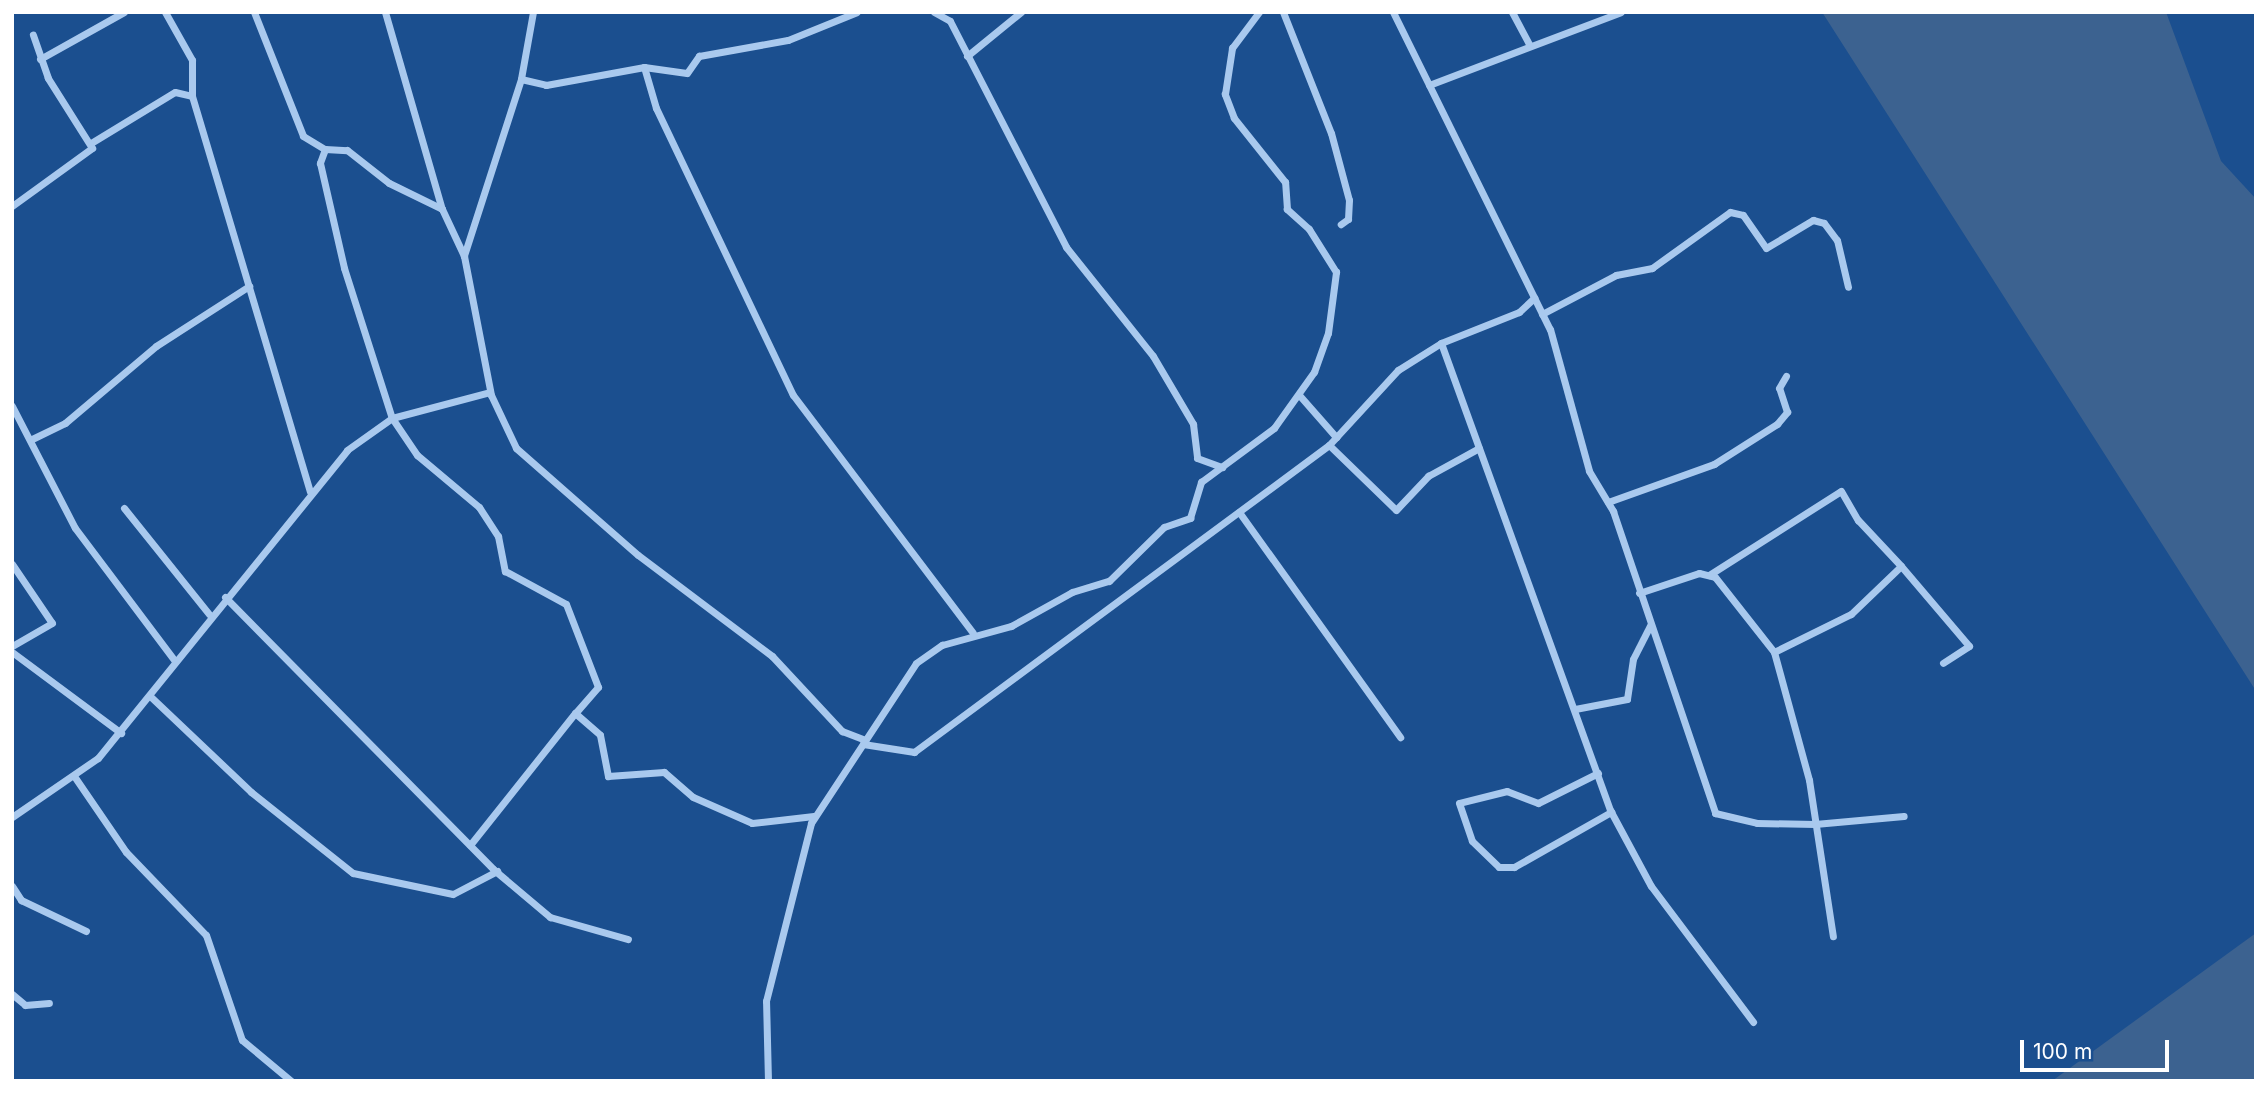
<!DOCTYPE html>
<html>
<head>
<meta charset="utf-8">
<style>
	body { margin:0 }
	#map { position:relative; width:2268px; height:1093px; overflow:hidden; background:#1b4f8f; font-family:Inter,sans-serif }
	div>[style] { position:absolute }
	.water>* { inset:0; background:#3c6290 }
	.minor>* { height:7px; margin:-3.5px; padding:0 3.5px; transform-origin:3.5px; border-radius:3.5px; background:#a9c9ee }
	span { translate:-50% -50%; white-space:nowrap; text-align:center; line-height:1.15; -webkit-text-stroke:6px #1b4f8f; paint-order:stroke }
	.frame { position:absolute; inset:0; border:14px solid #fff; pointer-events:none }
	.scale { position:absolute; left:2020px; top:1040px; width:149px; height:32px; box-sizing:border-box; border:4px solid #fff; border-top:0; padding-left:9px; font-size:21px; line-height:24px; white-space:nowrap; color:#fff; -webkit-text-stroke:5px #1b4f8f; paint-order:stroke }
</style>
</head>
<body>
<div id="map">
	<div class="water">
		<i style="clip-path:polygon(1822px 12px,2166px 12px,2221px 161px,2256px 199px,2256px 691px)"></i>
		<i style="clip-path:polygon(2256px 933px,2256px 1081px,2052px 1081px)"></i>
	</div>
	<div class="minor">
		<i style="left:165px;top:12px;width:55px;rotate:60.6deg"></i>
		<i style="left:192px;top:60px;width:36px;rotate:90deg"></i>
		<i style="left:192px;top:96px;width:413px;rotate:73.4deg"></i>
		<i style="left:254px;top:12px;width:133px;rotate:68.4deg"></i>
		<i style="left:303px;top:136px;width:26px;rotate:31deg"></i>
		<i style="left:325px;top:149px;width:22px;rotate:3deg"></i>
		<i style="left:347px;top:150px;width:53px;rotate:38.2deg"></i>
		<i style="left:389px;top:183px;width:59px;rotate:26.1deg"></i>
		<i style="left:442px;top:209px;width:52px;rotate:64.9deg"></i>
		<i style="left:385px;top:12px;width:205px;rotate:73.9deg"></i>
		<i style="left:533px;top:12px;width:68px;rotate:100.2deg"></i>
		<i style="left:521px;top:79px;width:186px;rotate:107.9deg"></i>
		<i style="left:464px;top:256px;width:142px;rotate:79deg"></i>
		<i style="left:491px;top:395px;width:59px;rotate:64.7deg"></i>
		<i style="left:516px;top:448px;width:162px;rotate:41.3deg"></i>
		<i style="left:638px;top:555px;width:168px;rotate:37deg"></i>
		<i style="left:772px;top:656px;width:103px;rotate:47deg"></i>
		<i style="left:842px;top:731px;width:25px;rotate:21deg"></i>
		<i style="left:934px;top:12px;width:18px;rotate:29deg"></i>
		<i style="left:950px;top:21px;width:254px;rotate:62.8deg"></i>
		<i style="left:1066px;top:247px;width:139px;rotate:51.4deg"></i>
		<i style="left:1153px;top:356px;width:79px;rotate:59.5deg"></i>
		<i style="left:1193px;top:424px;width:34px;rotate:83deg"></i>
		<i style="left:1197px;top:458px;width:27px;rotate:20deg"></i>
		<i style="left:1283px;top:12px;width:130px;rotate:68.4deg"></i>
		<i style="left:1331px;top:133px;width:69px;rotate:75deg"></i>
		<i style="left:1349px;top:200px;width:19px;rotate:93deg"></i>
		<i style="left:1348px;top:219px;width:9px;rotate:144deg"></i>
		<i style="left:1393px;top:12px;width:354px;rotate:63.7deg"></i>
		<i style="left:1550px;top:329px;width:147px;rotate:74.6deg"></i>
		<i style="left:1589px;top:471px;width:47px;rotate:59deg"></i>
		<i style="left:1613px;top:511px;width:319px;rotate:71.3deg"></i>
		<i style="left:1715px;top:813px;width:43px;rotate:13.4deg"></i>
		<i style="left:1757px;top:823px;width:58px;rotate:1deg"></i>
		<i style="left:1815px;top:824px;width:89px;rotate:-5.1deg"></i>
		<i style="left:1512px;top:12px;width:38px;rotate:62deg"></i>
		<i style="left:967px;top:56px;width:70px;rotate:-39.2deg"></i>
		<i style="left:40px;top:59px;width:96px;rotate:-29.2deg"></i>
		<i style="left:644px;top:67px;width:43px;rotate:7.9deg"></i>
		<i style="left:687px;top:73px;width:21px;rotate:-55deg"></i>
		<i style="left:699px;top:56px;width:90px;rotate:-10.2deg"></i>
		<i style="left:788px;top:40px;width:74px;rotate:-22.1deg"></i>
		<i style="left:521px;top:79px;width:26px;rotate:13deg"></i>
		<i style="left:546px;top:85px;width:100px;rotate:-10.4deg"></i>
		<i style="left:644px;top:67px;width:43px;rotate:73.7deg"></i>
		<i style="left:656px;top:108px;width:318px;rotate:64.5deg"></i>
		<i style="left:793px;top:395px;width:298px;rotate:52.9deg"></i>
		<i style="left:1429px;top:85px;width:205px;rotate:-20.8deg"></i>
		<i style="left:91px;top:143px;width:98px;rotate:-31.3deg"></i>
		<i style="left:175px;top:92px;width:17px;rotate:13deg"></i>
		<i style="left:325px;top:149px;width:15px;rotate:110deg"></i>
		<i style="left:320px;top:163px;width:108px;rotate:77.1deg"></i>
		<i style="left:344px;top:268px;width:157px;rotate:72.3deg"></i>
		<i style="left:392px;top:418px;width:45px;rotate:56deg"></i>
		<i style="left:417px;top:455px;width:81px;rotate:40deg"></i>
		<i style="left:479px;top:507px;width:35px;rotate:57deg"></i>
		<i style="left:498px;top:536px;width:36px;rotate:79deg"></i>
		<i style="left:505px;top:571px;width:69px;rotate:28.4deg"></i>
		<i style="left:566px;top:604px;width:89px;rotate:68.9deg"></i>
		<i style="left:598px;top:687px;width:35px;rotate:131deg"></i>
		<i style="left:575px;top:713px;width:33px;rotate:41deg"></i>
		<i style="left:600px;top:735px;width:42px;rotate:79deg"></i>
		<i style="left:608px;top:776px;width:56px;rotate:-4.1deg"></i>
		<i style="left:664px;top:772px;width:38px;rotate:41deg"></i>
		<i style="left:693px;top:797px;width:64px;rotate:23.8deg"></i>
		<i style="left:752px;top:823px;width:62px;rotate:-6.4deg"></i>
		<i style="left:12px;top:206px;width:99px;rotate:-35.9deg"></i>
		<i style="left:92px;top:148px;width:83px;rotate:-122.2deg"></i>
		<i style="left:48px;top:78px;width:46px;rotate:-109.2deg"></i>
		<i style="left:1542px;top:314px;width:84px;rotate:-27.8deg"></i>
		<i style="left:1616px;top:275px;width:37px;rotate:-11deg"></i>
		<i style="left:1652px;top:268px;width:96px;rotate:-35.7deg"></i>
		<i style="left:1730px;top:212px;width:13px;rotate:13deg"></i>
		<i style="left:1743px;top:215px;width:40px;rotate:55.1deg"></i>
		<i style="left:1766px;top:248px;width:55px;rotate:-30.8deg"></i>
		<i style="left:1813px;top:220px;width:11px;rotate:15deg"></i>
		<i style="left:1824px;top:223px;width:21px;rotate:53deg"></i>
		<i style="left:1837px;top:240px;width:48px;rotate:76.8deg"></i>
		<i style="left:1441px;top:343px;width:497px;rotate:70.1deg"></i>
		<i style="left:1610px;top:810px;width:86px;rotate:61.7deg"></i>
		<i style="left:1651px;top:886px;width:170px;rotate:53.1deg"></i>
		<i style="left:1300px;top:396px;width:55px;rotate:48.7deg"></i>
		<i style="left:12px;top:406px;width:137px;rotate:62.7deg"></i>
		<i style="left:75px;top:528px;width:165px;rotate:53.1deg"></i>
		<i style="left:32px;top:439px;width:37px;rotate:-26deg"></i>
		<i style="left:65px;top:423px;width:119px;rotate:-40.2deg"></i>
		<i style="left:156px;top:346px;width:111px;rotate:-32.8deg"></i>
		<i style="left:1329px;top:445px;width:93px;rotate:44.1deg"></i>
		<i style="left:1396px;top:510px;width:47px;rotate:-46.7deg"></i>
		<i style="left:1428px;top:476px;width:58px;rotate:-28.8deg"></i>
		<i style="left:1608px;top:502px;width:113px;rotate:-19.7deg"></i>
		<i style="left:1714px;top:464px;width:75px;rotate:-32.4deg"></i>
		<i style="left:1777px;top:424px;width:16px;rotate:-50deg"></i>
		<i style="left:1787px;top:412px;width:25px;rotate:-108deg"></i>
		<i style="left:1779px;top:388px;width:14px;rotate:-60deg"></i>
		<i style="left:124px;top:508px;width:136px;rotate:51.3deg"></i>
		<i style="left:1239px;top:512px;width:277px;rotate:54.4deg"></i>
		<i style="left:12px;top:564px;width:71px;rotate:55.9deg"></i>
		<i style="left:52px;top:623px;width:46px;rotate:150.1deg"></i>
		<i style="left:1709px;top:575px;width:156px;rotate:-32.5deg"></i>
		<i style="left:1841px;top:491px;width:34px;rotate:60deg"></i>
		<i style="left:1858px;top:520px;width:63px;rotate:46.9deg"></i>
		<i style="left:1639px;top:593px;width:63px;rotate:-18.4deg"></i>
		<i style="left:1699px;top:573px;width:16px;rotate:14deg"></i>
		<i style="left:1715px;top:577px;width:95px;rotate:51.8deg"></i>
		<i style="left:1774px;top:652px;width:133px;rotate:74.7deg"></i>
		<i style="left:1809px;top:780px;width:158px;rotate:81.3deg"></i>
		<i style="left:225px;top:597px;width:382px;rotate:45.4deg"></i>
		<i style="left:493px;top:869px;width:75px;rotate:40.1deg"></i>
		<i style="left:550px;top:917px;width:81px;rotate:15.8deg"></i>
		<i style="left:12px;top:652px;width:136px;rotate:36.6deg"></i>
		<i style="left:1774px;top:652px;width:86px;rotate:-26.3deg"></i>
		<i style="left:1851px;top:614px;width:69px;rotate:-43.8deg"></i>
		<i style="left:1901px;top:566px;width:105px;rotate:49.6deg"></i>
		<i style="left:1969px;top:646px;width:31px;rotate:147deg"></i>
		<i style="left:151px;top:697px;width:138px;rotate:43.5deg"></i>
		<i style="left:251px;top:792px;width:130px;rotate:38.5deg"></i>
		<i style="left:353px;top:873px;width:102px;rotate:11.9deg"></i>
		<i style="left:453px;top:894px;width:50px;rotate:-27.6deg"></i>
		<i style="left:1575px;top:709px;width:53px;rotate:-10.9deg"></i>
		<i style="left:1627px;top:699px;width:40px;rotate:-81.5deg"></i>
		<i style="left:1633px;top:659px;width:38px;rotate:-63deg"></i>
		<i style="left:863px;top:744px;width:52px;rotate:8.9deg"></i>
		<i style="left:914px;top:752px;width:516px;rotate:-36.49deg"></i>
		<i style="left:1329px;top:445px;width:102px;rotate:-47.4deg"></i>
		<i style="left:1398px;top:370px;width:51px;rotate:-32.1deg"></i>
		<i style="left:1441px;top:343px;width:84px;rotate:-21.7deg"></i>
		<i style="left:1519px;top:312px;width:21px;rotate:-43deg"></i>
		<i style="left:1598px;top:773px;width:67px;rotate:153.4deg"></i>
		<i style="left:1538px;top:803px;width:33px;rotate:-159deg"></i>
		<i style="left:1507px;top:791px;width:49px;rotate:166deg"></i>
		<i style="left:1459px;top:803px;width:40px;rotate:71.1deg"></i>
		<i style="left:1472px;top:841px;width:37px;rotate:44deg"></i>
		<i style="left:1499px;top:867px;width:15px"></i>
		<i style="left:1514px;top:867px;width:112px;rotate:-29.6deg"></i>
		<i style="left:74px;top:776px;width:92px;rotate:55.6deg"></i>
		<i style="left:126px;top:852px;width:115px;rotate:46.1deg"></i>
		<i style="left:206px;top:935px;width:111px;rotate:71.1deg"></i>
		<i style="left:242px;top:1040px;width:64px;rotate:39.9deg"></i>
		<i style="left:12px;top:817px;width:104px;rotate:-34.5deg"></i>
		<i style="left:98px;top:758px;width:396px;rotate:-51deg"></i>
		<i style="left:347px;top:450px;width:55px;rotate:-35.4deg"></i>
		<i style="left:392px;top:418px;width:101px;rotate:-14.9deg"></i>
		<i style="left:470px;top:845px;width:169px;rotate:-51.5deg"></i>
		<i style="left:12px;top:886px;width:17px;rotate:57deg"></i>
		<i style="left:21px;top:900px;width:72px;rotate:25.5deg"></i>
		<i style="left:12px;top:994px;width:17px;rotate:40deg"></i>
		<i style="left:25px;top:1005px;width:24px;rotate:-5deg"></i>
		<i style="left:768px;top:1081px;width:80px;rotate:-91.4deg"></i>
		<i style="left:766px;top:1001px;width:184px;rotate:-75.8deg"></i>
		<i style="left:811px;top:823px;width:191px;rotate:-56.7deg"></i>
		<i style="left:916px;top:663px;width:32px;rotate:-35deg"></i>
		<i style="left:942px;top:645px;width:72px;rotate:-15.4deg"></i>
		<i style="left:1011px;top:626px;width:70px;rotate:-29.1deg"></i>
		<i style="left:1072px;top:592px;width:39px;rotate:-17deg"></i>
		<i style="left:1109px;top:581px;width:77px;rotate:-44.5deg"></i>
		<i style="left:1164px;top:527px;width:28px;rotate:-19deg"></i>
		<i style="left:1190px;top:518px;width:38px;rotate:-73deg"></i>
		<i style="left:1201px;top:482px;width:91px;rotate:-36.5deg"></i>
		<i style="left:1274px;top:428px;width:69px;rotate:-54.5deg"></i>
		<i style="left:1314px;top:372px;width:41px;rotate:-70.3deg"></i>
		<i style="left:1328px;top:333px;width:62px;rotate:-82.5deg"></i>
		<i style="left:1336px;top:272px;width:51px;rotate:-122.1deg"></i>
		<i style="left:1309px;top:229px;width:30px;rotate:-138deg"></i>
		<i style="left:1287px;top:209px;width:27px;rotate:-94deg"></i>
		<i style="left:1285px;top:182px;width:82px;rotate:-128.6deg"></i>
		<i style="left:1234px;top:118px;width:26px;rotate:-111deg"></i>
		<i style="left:1225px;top:94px;width:47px;rotate:-81.3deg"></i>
		<i style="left:1232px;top:48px;width:45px;rotate:-53.1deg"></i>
	</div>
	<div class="frame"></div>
	<div class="scale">100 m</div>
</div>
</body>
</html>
